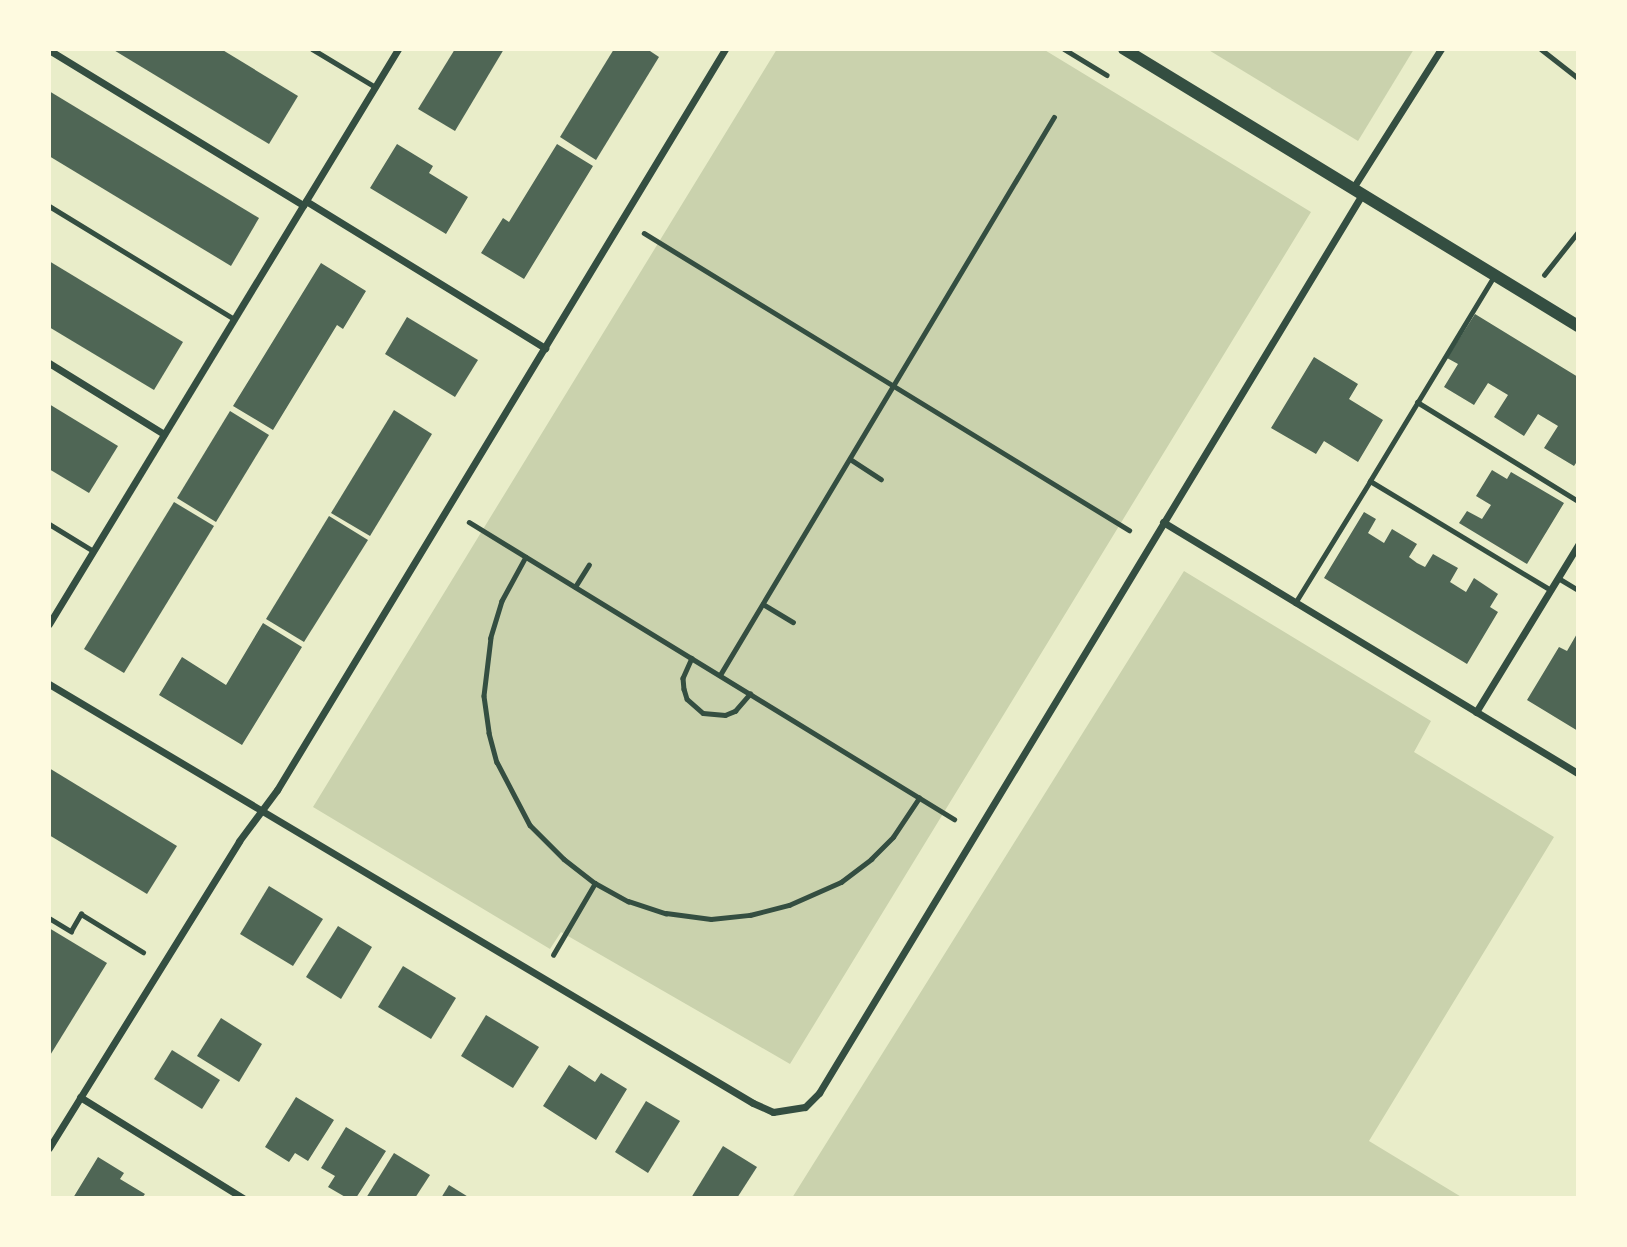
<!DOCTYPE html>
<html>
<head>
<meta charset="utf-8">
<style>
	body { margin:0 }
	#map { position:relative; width:1627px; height:1247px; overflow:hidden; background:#e9edc9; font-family:Signika,sans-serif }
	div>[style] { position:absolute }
	.green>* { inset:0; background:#cad2ad }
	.building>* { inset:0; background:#4f6655 }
	.path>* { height:4.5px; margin:-2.25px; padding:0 2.25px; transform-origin:2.25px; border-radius:2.25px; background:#344e41 }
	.service>* { height:5px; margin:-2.5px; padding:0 2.5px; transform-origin:2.5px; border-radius:2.5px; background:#344e41 }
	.minor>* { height:7px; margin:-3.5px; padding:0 3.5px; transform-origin:3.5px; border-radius:3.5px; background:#344e41 }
	.tertiary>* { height:12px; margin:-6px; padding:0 6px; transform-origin:6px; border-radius:6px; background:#344e41 }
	span { translate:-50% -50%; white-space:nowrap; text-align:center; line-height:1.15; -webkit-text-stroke:6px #fefae0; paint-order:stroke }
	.frame { position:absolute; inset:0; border:51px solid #fefae0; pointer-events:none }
</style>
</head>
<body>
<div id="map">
	<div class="green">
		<i style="clip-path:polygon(777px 49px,1043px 49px,1311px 212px,790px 1064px,561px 932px,550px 949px,313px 807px)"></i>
		<i style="clip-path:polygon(1207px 49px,1414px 49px,1358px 141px)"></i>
		<i style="clip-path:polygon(1184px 571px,1431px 721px,1414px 752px,1554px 837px,1369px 1141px,1463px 1198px,792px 1198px)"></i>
	</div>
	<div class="building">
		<i style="clip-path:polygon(112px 49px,221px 49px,298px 96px,269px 144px)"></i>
		<i style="clip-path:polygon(455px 49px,504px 49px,455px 131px,418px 109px)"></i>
		<i style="clip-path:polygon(614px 49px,647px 49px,659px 57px,596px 160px,560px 137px)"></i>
		<i style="clip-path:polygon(49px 91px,259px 218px,231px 266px,49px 156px)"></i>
		<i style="clip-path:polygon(397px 144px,433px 166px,429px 173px,468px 197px,446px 234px,370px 188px)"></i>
		<i style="clip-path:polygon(557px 144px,593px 166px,524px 279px,481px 253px,503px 218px,509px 222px)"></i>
		<i style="clip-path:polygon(49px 261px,183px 342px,154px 390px,49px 327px)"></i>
		<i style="clip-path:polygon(321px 263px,366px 291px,343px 329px,337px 325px,273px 430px,233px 406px)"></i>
		<i style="clip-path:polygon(1475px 314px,1578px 377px,1578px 460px,1574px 466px,1544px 448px,1558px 426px,1538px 414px,1524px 436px,1494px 417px,1508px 395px,1488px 383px,1474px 405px,1444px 387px,1458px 364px,1447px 358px)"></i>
		<i style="clip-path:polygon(407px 317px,478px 360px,455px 397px,385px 354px)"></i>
		<i style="clip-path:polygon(1314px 357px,1358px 384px,1349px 399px,1383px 420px,1358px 462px,1324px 441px,1316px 454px,1271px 428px)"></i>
		<i style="clip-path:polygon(49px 404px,118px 446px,89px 493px,49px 469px)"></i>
		<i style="clip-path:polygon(394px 410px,432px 434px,370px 536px,331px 513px)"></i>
		<i style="clip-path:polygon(230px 411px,269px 435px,216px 522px,177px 498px)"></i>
		<i style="clip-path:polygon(1492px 470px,1507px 479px,1511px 472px,1564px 503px,1527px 564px,1459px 523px,1467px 511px,1482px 519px,1491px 505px,1476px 496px)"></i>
		<i style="clip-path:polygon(174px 502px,214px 526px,124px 673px,84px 649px)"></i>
		<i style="clip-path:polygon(1364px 512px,1376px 519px,1368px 533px,1384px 543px,1392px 529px,1417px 544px,1409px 557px,1417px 563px,1425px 567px,1433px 554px,1458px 568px,1450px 582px,1466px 592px,1474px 578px,1498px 594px,1490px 607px,1498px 612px,1467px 664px,1324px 578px)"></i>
		<i style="clip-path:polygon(329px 516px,368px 540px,304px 642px,266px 619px)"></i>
		<i style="clip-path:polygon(263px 623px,302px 647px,242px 745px,159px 695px,182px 657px,226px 685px)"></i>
		<i style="clip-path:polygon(1578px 632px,1578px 731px,1527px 700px,1559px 647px,1567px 651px)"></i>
		<i style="clip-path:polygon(49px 768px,177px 846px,147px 894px,49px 835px)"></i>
		<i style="clip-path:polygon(269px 886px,323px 919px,293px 966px,240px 934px)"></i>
		<i style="clip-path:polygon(338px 926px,372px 947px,341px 999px,306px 977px)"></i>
		<i style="clip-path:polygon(49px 928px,107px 963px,49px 1057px)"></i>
		<i style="clip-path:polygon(403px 966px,456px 998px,431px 1039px,378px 1007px)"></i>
		<i style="clip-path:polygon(486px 1015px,539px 1047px,513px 1088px,461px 1056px)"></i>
		<i style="clip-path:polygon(221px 1018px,262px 1044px,239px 1082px,197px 1056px)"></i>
		<i style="clip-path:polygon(172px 1050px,220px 1080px,202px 1109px,154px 1079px)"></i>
		<i style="clip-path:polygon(569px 1065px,595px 1082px,601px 1073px,627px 1089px,596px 1140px,543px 1106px)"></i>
		<i style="clip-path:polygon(296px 1097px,334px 1120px,308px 1161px,295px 1153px,289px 1162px,265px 1147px)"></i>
		<i style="clip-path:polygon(646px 1101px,680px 1121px,648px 1173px,615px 1152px)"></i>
		<i style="clip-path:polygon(346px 1127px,386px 1151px,356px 1198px,347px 1198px,328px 1187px,335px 1176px,321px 1168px)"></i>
		<i style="clip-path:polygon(723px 1146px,757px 1167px,737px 1198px,691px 1198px)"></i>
		<i style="clip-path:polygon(394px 1153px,430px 1175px,415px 1198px,366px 1198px)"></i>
		<i style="clip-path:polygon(98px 1157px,124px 1173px,120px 1179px,145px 1194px,142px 1198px,73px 1198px)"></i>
		<i style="clip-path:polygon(449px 1185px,470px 1198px,441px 1198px)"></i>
	</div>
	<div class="path">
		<i style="left:1064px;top:49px;width:50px;rotate:31.2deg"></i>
		<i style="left:1541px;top:49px;width:47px;rotate:38.1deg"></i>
		<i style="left:644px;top:233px;width:569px;rotate:31.48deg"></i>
		<i style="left:1544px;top:275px;width:55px;rotate:-51.7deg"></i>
		<i style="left:850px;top:459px;width:37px;rotate:33deg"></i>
		<i style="left:469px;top:522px;width:569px;rotate:31.48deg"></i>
		<i style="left:526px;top:557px;width:50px;rotate:118.6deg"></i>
		<i style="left:502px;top:601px;width:39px;rotate:107deg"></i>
		<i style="left:491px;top:638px;width:58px;rotate:96.9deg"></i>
		<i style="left:484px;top:696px;width:37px;rotate:82deg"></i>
		<i style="left:489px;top:733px;width:30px;rotate:75deg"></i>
		<i style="left:497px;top:762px;width:71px;rotate:62.4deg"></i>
		<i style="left:530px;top:825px;width:48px;rotate:45deg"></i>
		<i style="left:564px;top:859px;width:39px;rotate:38deg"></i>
		<i style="left:595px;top:883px;width:38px;rotate:29deg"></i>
		<i style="left:628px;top:901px;width:40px;rotate:18deg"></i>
		<i style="left:666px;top:913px;width:45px;rotate:7.6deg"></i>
		<i style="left:711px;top:919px;width:39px;rotate:-6deg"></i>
		<i style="left:750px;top:915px;width:40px;rotate:-14.4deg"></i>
		<i style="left:789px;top:905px;width:57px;rotate:-23.9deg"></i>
		<i style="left:841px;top:882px;width:38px;rotate:-37deg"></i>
		<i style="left:871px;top:859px;width:31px;rotate:-45deg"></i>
		<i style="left:893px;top:837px;width:47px;rotate:-56.3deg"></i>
		<i style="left:575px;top:587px;width:26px;rotate:-58deg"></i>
		<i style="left:763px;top:604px;width:35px;rotate:31deg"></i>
		<i style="left:692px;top:658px;width:22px;rotate:114deg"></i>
		<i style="left:683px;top:678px;width:11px;rotate:85deg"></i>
		<i style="left:684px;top:689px;width:10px;rotate:73deg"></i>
		<i style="left:687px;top:699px;width:21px;rotate:41deg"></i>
		<i style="left:703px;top:713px;width:22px;rotate:5deg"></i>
		<i style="left:725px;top:715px;width:11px;rotate:-22deg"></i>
		<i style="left:735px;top:711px;width:23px;rotate:-49deg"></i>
		<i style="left:720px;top:675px;width:650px;rotate:-59.1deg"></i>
		<i style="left:49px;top:918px;width:26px;rotate:31deg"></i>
		<i style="left:71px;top:931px;width:20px;rotate:-60deg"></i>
		<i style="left:81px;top:914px;width:73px;rotate:31.5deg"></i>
		<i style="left:553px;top:955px;width:83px;rotate:-59.7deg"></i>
	</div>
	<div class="service">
		<i style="left:312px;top:49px;width:74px;rotate:31.1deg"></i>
		<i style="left:49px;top:206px;width:217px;rotate:31.4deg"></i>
		<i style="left:1494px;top:276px;width:240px;rotate:121.2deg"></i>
		<i style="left:1370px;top:481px;width:211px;rotate:31.1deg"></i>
		<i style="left:1417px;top:402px;width:189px;rotate:31.6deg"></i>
		<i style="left:49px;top:524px;width:52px;rotate:31.5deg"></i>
		<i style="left:1558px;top:578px;width:23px;rotate:31deg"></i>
		<i style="left:1295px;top:603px;width:143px;rotate:-58.4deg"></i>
	</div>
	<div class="minor">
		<i style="left:49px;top:50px;width:298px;rotate:31.4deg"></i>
		<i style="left:1353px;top:188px;width:165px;rotate:-57.7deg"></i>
		<i style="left:306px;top:201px;width:281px;rotate:31.6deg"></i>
		<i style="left:49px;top:363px;width:135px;rotate:31.7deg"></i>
		<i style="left:1163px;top:522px;width:485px;rotate:31.2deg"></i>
		<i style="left:49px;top:624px;width:673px;rotate:-58.74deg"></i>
		<i style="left:49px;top:684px;width:819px;rotate:30.76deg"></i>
		<i style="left:753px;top:1103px;width:22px;rotate:24deg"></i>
		<i style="left:773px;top:1112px;width:32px;rotate:-9deg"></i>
		<i style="left:805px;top:1107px;width:20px;rotate:-45deg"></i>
		<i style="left:819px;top:1093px;width:1052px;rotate:-58.85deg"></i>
		<i style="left:1476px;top:712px;width:196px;rotate:-58.6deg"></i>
		<i style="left:80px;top:1097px;width:192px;rotate:31.8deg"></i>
		<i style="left:49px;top:1148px;width:361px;rotate:-58.2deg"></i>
		<i style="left:239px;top:841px;width:64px;rotate:-53.3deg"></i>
		<i style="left:277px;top:790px;width:866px;rotate:-58.84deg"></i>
	</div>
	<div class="tertiary">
		<i style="left:1124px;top:49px;width:532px;rotate:31.39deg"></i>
	</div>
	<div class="frame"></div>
</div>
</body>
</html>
